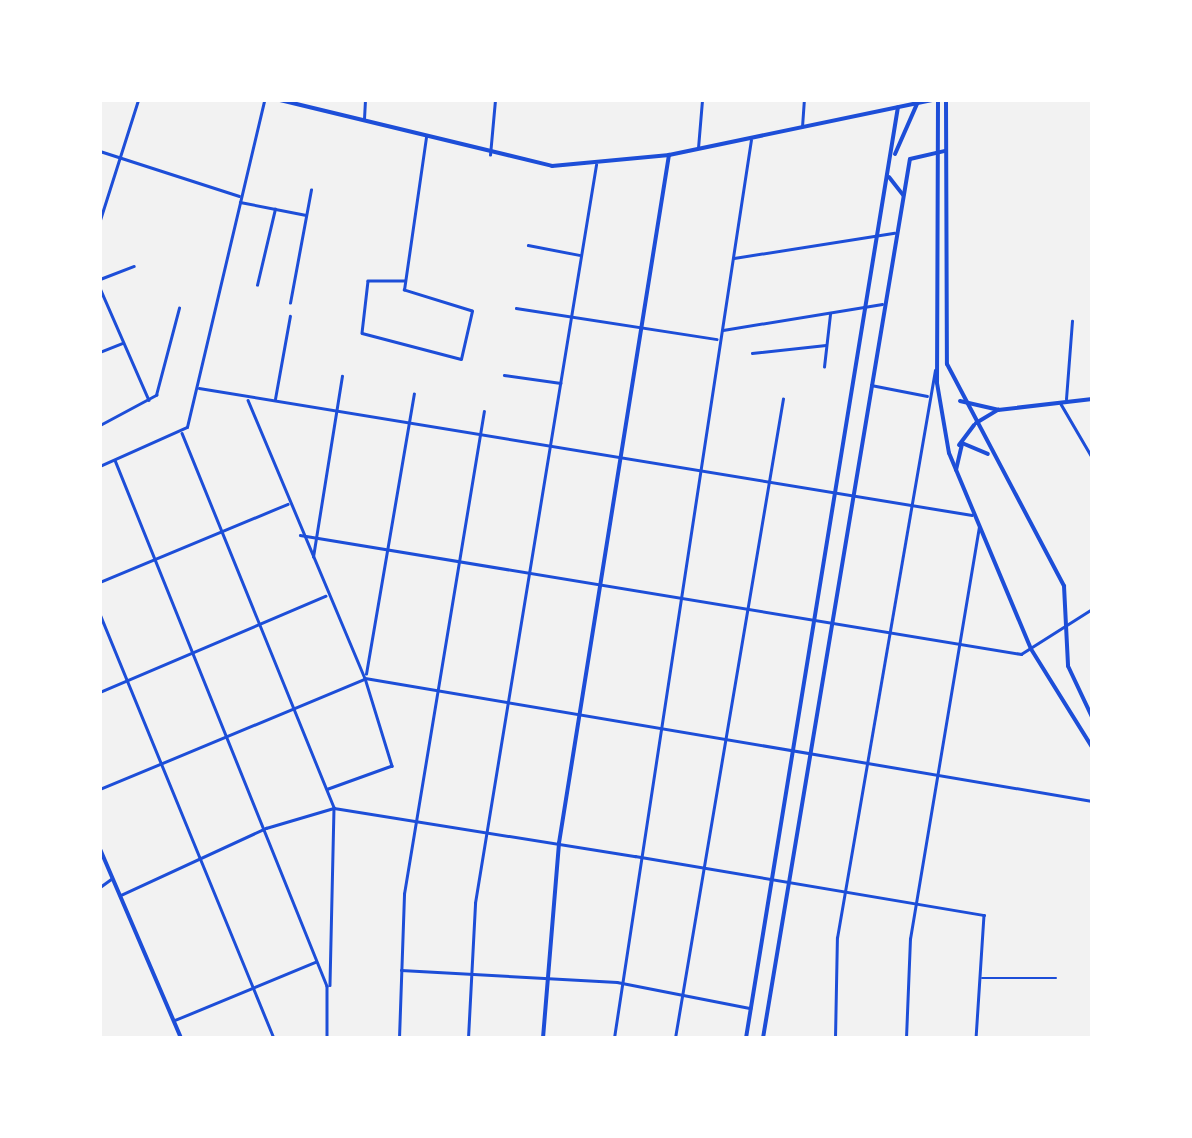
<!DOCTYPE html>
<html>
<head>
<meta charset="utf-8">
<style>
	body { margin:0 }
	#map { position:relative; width:1192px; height:1138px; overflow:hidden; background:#f2f2f2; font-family:"DM Sans",sans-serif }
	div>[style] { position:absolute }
	.minor>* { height:2.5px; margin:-1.25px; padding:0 1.25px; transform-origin:1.25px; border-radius:1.25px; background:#1d4ed8 }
	.tertiary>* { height:4px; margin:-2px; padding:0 2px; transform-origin:2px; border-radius:2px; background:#1d4ed8 }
	.secondary>* { height:4px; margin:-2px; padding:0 2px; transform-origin:2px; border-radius:2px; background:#1d4ed8 }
	.primary>* { height:4px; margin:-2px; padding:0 2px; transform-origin:2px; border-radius:2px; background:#1d4ed8 }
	span { translate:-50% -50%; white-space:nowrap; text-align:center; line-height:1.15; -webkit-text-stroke:8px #fff; paint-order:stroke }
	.frame { position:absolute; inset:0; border:102px solid #fff; pointer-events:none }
</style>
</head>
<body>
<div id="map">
	<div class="minor">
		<i style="left:364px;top:119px;width:19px;rotate:-87deg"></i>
		<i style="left:802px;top:127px;width:27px;rotate:-86deg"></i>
		<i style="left:698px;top:148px;width:48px;rotate:-85.2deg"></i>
		<i style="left:100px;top:151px;width:146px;rotate:17.9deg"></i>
		<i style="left:490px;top:155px;width:55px;rotate:-84.8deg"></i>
		<i style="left:240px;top:202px;width:67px;rotate:11.1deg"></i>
		<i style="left:100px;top:220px;width:126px;rotate:-72.4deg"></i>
		<i style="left:528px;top:245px;width:53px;rotate:10.9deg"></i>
		<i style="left:734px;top:258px;width:162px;rotate:-8.9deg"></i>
		<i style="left:100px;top:279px;width:36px;rotate:-21deg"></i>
		<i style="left:405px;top:281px;width:37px;rotate:180deg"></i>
		<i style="left:368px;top:281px;width:52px;rotate:96.6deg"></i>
		<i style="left:362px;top:333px;width:102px;rotate:14.7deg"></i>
		<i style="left:461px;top:359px;width:49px;rotate:-77.1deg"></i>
		<i style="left:472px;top:311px;width:71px;rotate:-162.8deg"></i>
		<i style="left:404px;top:290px;width:154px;rotate:-81.8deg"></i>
		<i style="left:257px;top:285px;width:78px;rotate:-76.7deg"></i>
		<i style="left:100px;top:288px;width:122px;rotate:66.4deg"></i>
		<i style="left:290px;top:303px;width:115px;rotate:-79.5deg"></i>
		<i style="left:516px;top:308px;width:203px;rotate:8.8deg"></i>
		<i style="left:723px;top:330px;width:161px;rotate:-9.3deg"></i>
		<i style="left:100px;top:352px;width:24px;rotate:-22deg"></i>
		<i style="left:752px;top:353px;width:74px;rotate:-6.2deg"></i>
		<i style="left:824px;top:367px;width:53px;rotate:-83.5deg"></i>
		<i style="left:504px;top:375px;width:57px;rotate:8.1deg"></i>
		<i style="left:871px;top:385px;width:57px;rotate:11.1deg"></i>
		<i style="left:199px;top:388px;width:783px;rotate:9.33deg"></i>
		<i style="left:275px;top:399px;width:84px;rotate:-79.8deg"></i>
		<i style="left:1066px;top:399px;width:78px;rotate:-85.6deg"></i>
		<i style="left:248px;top:400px;width:302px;rotate:67.2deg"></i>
		<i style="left:365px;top:678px;width:92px;rotate:72.9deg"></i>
		<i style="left:392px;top:766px;width:68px;rotate:160.2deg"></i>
		<i style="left:1061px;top:404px;width:61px;rotate:59.7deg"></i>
		<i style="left:100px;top:425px;width:64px;rotate:-28.2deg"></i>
		<i style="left:156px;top:395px;width:90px;rotate:-75.2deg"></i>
		<i style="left:182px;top:433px;width:405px;rotate:67.9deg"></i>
		<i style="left:334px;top:808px;width:177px;rotate:91.3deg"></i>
		<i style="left:115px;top:460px;width:567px;rotate:68.05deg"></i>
		<i style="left:327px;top:986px;width:52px;rotate:90deg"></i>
		<i style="left:100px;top:466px;width:95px;rotate:-24.1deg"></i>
		<i style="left:187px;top:427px;width:336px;rotate:-76.7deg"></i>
		<i style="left:300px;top:535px;width:731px;rotate:9.37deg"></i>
		<i style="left:1021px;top:654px;width:84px;rotate:-32.4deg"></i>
		<i style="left:313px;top:557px;width:183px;rotate:-80.9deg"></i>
		<i style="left:100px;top:582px;width:203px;rotate:-22.6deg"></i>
		<i style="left:100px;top:614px;width:458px;rotate:67.7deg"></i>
		<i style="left:366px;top:674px;width:284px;rotate:-80.3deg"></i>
		<i style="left:365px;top:678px;width:737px;rotate:9.6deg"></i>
		<i style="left:100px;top:692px;width:245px;rotate:-23.1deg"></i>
		<i style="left:100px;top:789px;width:286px;rotate:-22.6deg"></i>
		<i style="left:100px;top:887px;width:14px;rotate:-36deg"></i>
		<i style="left:121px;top:895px;width:160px;rotate:-24.8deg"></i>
		<i style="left:266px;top:828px;width:71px;rotate:-16.4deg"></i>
		<i style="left:334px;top:808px;width:305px;rotate:9.1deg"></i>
		<i style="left:635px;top:856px;width:354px;rotate:9.6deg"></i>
		<i style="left:984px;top:915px;width:123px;rotate:93.7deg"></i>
		<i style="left:401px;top:970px;width:216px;rotate:3.2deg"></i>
		<i style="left:617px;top:982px;width:136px;rotate:11.1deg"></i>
		<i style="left:982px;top:978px;width:74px"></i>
		<i style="left:175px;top:1020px;width:152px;rotate:-22.5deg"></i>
		<i style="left:764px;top:1037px;width:13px;rotate:4deg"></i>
		<i style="left:367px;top:1038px;width:10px"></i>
		<i style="left:399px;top:1038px;width:144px;rotate:-88deg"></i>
		<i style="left:404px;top:894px;width:489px;rotate:-80.6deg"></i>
		<i style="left:468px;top:1038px;width:135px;rotate:-87deg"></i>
		<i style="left:475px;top:903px;width:748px;rotate:-80.69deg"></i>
		<i style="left:614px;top:1038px;width:908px;rotate:-81.33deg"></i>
		<i style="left:675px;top:1038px;width:648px;rotate:-80.41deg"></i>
		<i style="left:835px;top:1038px;width:100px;rotate:-88.9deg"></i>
		<i style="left:837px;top:938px;width:576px;rotate:-80.21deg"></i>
		<i style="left:906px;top:1038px;width:99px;rotate:-87.7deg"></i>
		<i style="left:910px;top:939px;width:418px;rotate:-80.5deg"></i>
	</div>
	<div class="tertiary">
		<i style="left:960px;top:401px;width:39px;rotate:13deg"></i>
		<i style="left:998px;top:410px;width:95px;rotate:-6.7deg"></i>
		<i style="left:976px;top:423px;width:26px;rotate:-31deg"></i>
		<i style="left:543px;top:1038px;width:196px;rotate:-85.3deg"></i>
		<i style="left:559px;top:843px;width:697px;rotate:-80.92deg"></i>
	</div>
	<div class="secondary">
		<i style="left:280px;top:100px;width:280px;rotate:13.6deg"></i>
		<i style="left:552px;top:166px;width:118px;rotate:-5.4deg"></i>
		<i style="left:669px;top:155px;width:270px;rotate:-11.8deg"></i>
		<i style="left:895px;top:154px;width:55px;rotate:-66.3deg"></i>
		<i style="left:889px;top:177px;width:23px;rotate:52deg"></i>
		<i style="left:100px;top:849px;width:206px;rotate:66.8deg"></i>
		<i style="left:746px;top:1038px;width:943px;rotate:-80.73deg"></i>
		<i style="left:763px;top:1038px;width:891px;rotate:-80.51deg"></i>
		<i style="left:910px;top:159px;width:36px;rotate:-13deg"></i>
	</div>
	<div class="primary">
		<i style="left:938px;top:100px;width:283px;rotate:90.2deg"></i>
		<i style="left:937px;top:383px;width:71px;rotate:80.3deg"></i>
		<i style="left:949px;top:453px;width:212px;rotate:67.3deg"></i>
		<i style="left:1031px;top:649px;width:115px;rotate:58.1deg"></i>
		<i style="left:946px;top:100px;width:264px;rotate:89.8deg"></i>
		<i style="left:947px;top:364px;width:251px;rotate:62.2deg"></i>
		<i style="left:1064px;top:586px;width:80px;rotate:87.1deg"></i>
		<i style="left:1068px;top:666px;width:56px;rotate:64.8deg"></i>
		<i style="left:959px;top:445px;width:25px;rotate:-53deg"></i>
		<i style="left:956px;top:470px;width:28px;rotate:-77deg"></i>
		<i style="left:962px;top:443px;width:28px;rotate:23deg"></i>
	</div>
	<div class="frame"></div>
</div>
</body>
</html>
